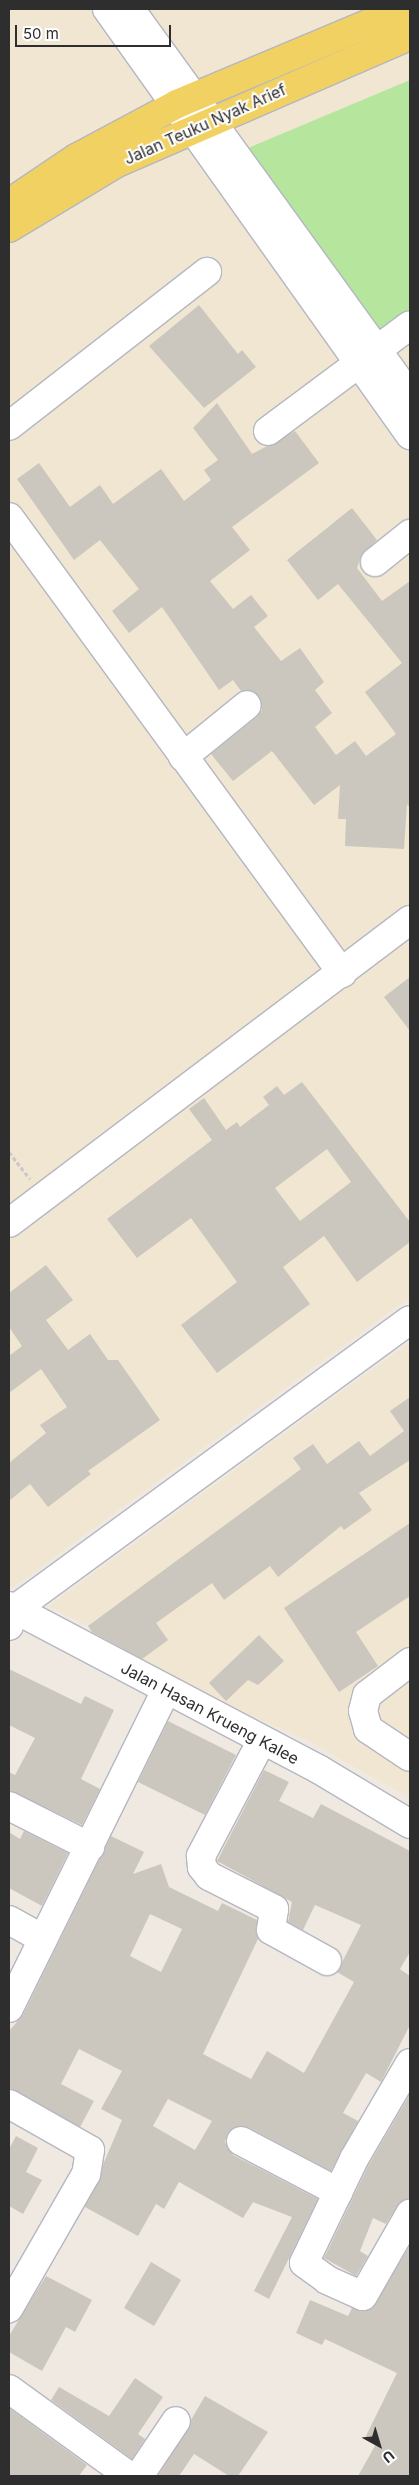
<!DOCTYPE html>
<html>
<head>
<meta charset="utf-8">
<style>
	body { margin:0 }
	#map { position:relative; width:419px; height:2485px; overflow:hidden; background:#efe9e1; font-family:Inter,sans-serif }
	div>[style] { position:absolute }
	.education>* { inset:0; background:#f0e6d1 }
	.green>* { inset:0; background:#b6e59e }
	.building>* { inset:0; background:#cbc7bf }
	.path>* { height:3px; margin-top:-1.5px; transform-origin:0; background:repeating-linear-gradient(90deg,#c9c9c9 0 4px,transparent 0 6.5px) }
	.roads { filter:drop-shadow(1px 0 #b4b7c1) drop-shadow(-1px 0 #b4b7c1) drop-shadow(0 1px #b4b7c1) drop-shadow(0 -1px #b4b7c1) }
	.minor>* { height:28px; margin:-14px; padding:0 14px; transform-origin:14px; border-radius:14px; background:#fff }
	.major>* { height:28px; margin:-14px; padding:0 14px; transform-origin:14px; border-radius:14px; background:#f2d163 }
	span { translate:-50% -50%; white-space:nowrap; text-align:center; line-height:1.15; -webkit-text-stroke:4px #fff; paint-order:stroke }
	.street-label { font-size:16px; color:#2e2e2e }
	.frame { position:absolute; inset:0; border:10px solid #2e2e2e; pointer-events:none }
	.north { position:absolute; left:354px; top:2420px; width:50px; height:50px; -webkit-text-stroke:4px #fff; paint-order:stroke; rotate:141deg; font-size:14px; font-weight:700; line-height:20px; text-align:center; color:#2e2e2e }
	.north::after { content:''; display:block; margin:auto; width:18px; height:22px; background:#2e2e2e; clip-path:polygon(50% 0,100% 100%,50% 72%,0 100%) }
	.scale { position:absolute; left:15px; top:25px; width:156px; height:22px; box-sizing:border-box; border:2px solid #2e2e2e; border-top:0; padding-left:6px; font-size:15px; line-height:18px; white-space:nowrap; color:#2e2e2e; -webkit-text-stroke:4px #fff; paint-order:stroke }
</style>
</head>
<body>
<div id="map">
	<div class="education">
		<i style="clip-path:polygon(9px 9px,410px 9px,410px 1297px,9px 1590px)"></i>
		<i style="clip-path:polygon(410px 1342px,410px 1798px,311px 1742px,159px 1675px,88px 1626px,49px 1606px)"></i>
	</div>
	<div class="green">
		<i style="clip-path:polygon(410px 80px,410px 308px,381px 330px,248px 148px)"></i>
	</div>
	<div class="building">
		<i style="clip-path:polygon(199px 305px,238px 354px,242px 350px,256px 367px,204px 408px,149px 346px)"></i>
		<i style="clip-path:polygon(217px 403px,252px 454px,295px 431px,319px 463px,232px 527px,250px 550px,210px 581px,233px 609px,251px 595px,268px 616px,254px 627px,281px 661px,300px 648px,324px 682px,315px 690px,332px 713px,315px 727px,336px 755px,355px 741px,366px 756px,396px 734px,365px 692px,402px 663px,338px 584px,318px 600px,287px 560px,352px 508px,377px 540px,361px 556px,357px 568px,382px 601px,410px 581px,410px 808px,407px 804px,404px 849px,345px 846px,346px 819px,338px 819px,340px 785px,314px 805px,272px 751px,233px 781px,211px 754px,257px 717px,262px 710px,259px 696px,241px 691px,233px 680px,219px 690px,162px 607px,129px 633px,112px 611px,139px 589px,100px 540px,74px 560px,17px 479px,39px 463px,70px 507px,100px 485px,113px 504px,161px 469px,184px 501px,211px 480px,204px 470px,218px 460px,193px 428px)"></i>
		<i style="clip-path:polygon(410px 977px,410px 1031px,384px 997px)"></i>
		<i style="clip-path:polygon(evenodd,302px 1082px,410px 1222px,410px 1242px,357px 1282px,324px 1236px,283px 1267px,310px 1304px,217px 1373px,181px 1325px,237px 1282px,191px 1218px,137px 1258px,107px 1219px,212px 1140px,189px 1109px,204px 1098px,226px 1130px,237px 1122px,240px 1127px,269px 1105px,263px 1097px,277px 1086px,284px 1095px,302px 1082px,327px 1149px,351px 1182px,300px 1221px,275px 1188px,327px 1149px)"></i>
		<i style="clip-path:polygon(46px 1265px,73px 1300px,46px 1320px,68px 1350px,90px 1334px,108px 1360px,118px 1360px,160px 1420px,88px 1471px,91px 1474px,48px 1507px,30px 1484px,9px 1501px,9px 1463px,46px 1433px,40px 1425px,67px 1407px,41px 1369px,9px 1393px,9px 1356px,22px 1346px,9px 1327px,9px 1293px)"></i>
		<i style="clip-path:polygon(410px 1397px,410px 1460px,359px 1493px,372px 1510px,344px 1530px,341px 1526px,278px 1577px,270px 1566px,224px 1600px,212px 1583px,156px 1623px,168px 1640px,142px 1659px,92px 1632px,88px 1626px,301px 1469px,293px 1458px,313px 1444px,327px 1464px,359px 1441px,370px 1456px,404px 1431px,390px 1411px)"></i>
		<i style="clip-path:polygon(410px 1523px,410px 1596px,356px 1632px,378px 1666px,339px 1692px,284px 1608px)"></i>
		<i style="clip-path:polygon(259px 1635px,284px 1661px,258px 1685px,248px 1680px,226px 1701px,209px 1683px)"></i>
		<i style="clip-path:polygon(9px 1669px,81px 1704px,85px 1696px,114px 1710px,81px 1779px,100px 1789px,82px 1825px,9px 1790px,9px 1772px,15px 1775px,35px 1738px,9px 1725px)"></i>
		<i style="clip-path:polygon(168px 1721px,236px 1755px,205px 1815px,138px 1782px)"></i>
		<i style="clip-path:polygon(evenodd,264px 1770px,289px 1782px,279px 1801px,313px 1818px,321px 1804px,410px 1851px,410px 1952px,400px 1969px,410px 1976px,410px 2025px,381px 2082px,366px 2073px,343px 2113px,358px 2121px,331px 2171px,248px 2127px,233px 2128px,227px 2134px,225px 2142px,233px 2155px,318px 2199px,269px 2299px,254px 2291px,292px 2217px,253px 2202px,243px 2218px,179px 2182px,164px 2209px,156px 2204px,138px 2236px,85px 2207px,122px 2120px,101px 2109px,122px 2071px,79px 2049px,61px 2084px,94px 2101px,80px 2127px,9px 2088px,9px 2031px,23px 2015px,111px 1836px,144px 1852px,133px 1874px,161px 1864px,169px 1887px,218px 1911px,222px 1903px,257px 1920px,258px 1939px,203px 2054px,251px 2079px,267px 2051px,304px 2073px,354px 1982px,337px 1972px,361px 1925px,315px 1905px,303px 1930px,288px 1922px,292px 1902px,217px 1861px,264px 1770px,150px 1914px,182px 1929px,161px 1972px,130px 1956px,150px 1914px,264px 1770px,168px 2099px,212px 2121px,195px 2150px,153px 2126px,168px 2099px)"></i>
		<i style="clip-path:polygon(24px 1831px,68px 1853px,42px 1906px,9px 1888px,9px 1832px,20px 1839px)"></i>
		<i style="clip-path:polygon(410px 2094px,410px 2198px,397px 2206px,386px 2224px,373px 2218px,360px 2251px,368px 2256px,356px 2276px,324px 2258px,368px 2166px)"></i>
		<i style="clip-path:polygon(16px 2136px,38px 2148px,26px 2172px,42px 2180px,23px 2214px,9px 2206px,9px 2149px)"></i>
		<i style="clip-path:polygon(410px 2245px,410px 2476px,358px 2476px,376px 2444px,365px 2438px,397px 2373px,325px 2339px,322px 2345px,296px 2333px,310px 2300px,348px 2316px,352px 2308px,372px 2309px)"></i>
		<i style="clip-path:polygon(151px 2262px,181px 2280px,154px 2326px,124px 2308px)"></i>
		<i style="clip-path:polygon(46px 2276px,92px 2300px,75px 2332px,66px 2327px,42px 2371px,9px 2352px,9px 2336px)"></i>
		<i style="clip-path:polygon(135px 2378px,163px 2397px,138px 2434px,145px 2439px,132px 2459px,51px 2400px,59px 2387px,109px 2416px)"></i>
		<i style="clip-path:polygon(205px 2396px,268px 2432px,238px 2476px,229px 2476px,194px 2454px,179px 2476px,158px 2476px)"></i>
		<i style="clip-path:polygon(9px 2408px,87px 2465px,79px 2476px,9px 2476px)"></i>
	</div>
	<div class="path">
		<i style="left:9px;top:1152px;width:34px;rotate:52deg"></i>
	</div>
	<div class="roads">
		<div class="minor">
			<i style="left:107px;top:9px;width:523px;rotate:54.58deg"></i>
			<i style="left:130px;top:9px;width:478px;rotate:54.1deg"></i>
			<i style="left:9px;top:426px;width:251px;rotate:-37.9deg"></i>
			<i style="left:268px;top:431px;width:177px;rotate:-36.7deg"></i>
			<i style="left:9px;top:517px;width:565px;rotate:53.86deg"></i>
			<i style="left:375px;top:562px;width:45px;rotate:-38.7deg"></i>
			<i style="left:183px;top:757px;width:82px;rotate:-39.1deg"></i>
			<i style="left:9px;top:1223px;width:503px;rotate:-37.08deg"></i>
			<i style="left:9px;top:1606px;width:352px;rotate:27.8deg"></i>
			<i style="left:320px;top:1770px;width:105px;rotate:31deg"></i>
			<i style="left:9px;top:1626px;width:18px;rotate:-71deg"></i>
			<i style="left:15px;top:1609px;width:489px;rotate:-36.2deg"></i>
			<i style="left:410px;top:1662px;width:54px;rotate:142.5deg"></i>
			<i style="left:367px;top:1695px;width:16px;rotate:104deg"></i>
			<i style="left:363px;top:1711px;width:19px;rotate:74deg"></i>
			<i style="left:368px;top:1729px;width:50px;rotate:33.7deg"></i>
			<i style="left:261px;top:1742px;width:129px;rotate:117.8deg"></i>
			<i style="left:201px;top:1856px;width:11px;rotate:85deg"></i>
			<i style="left:202px;top:1867px;width:11px;rotate:52deg"></i>
			<i style="left:209px;top:1876px;width:73px;rotate:26.9deg"></i>
			<i style="left:274px;top:1909px;width:21px;rotate:98deg"></i>
			<i style="left:271px;top:1930px;width:64px;rotate:29deg"></i>
			<i style="left:9px;top:1806px;width:91px;rotate:26.8deg"></i>
			<i style="left:9px;top:1920px;width:39px;rotate:29deg"></i>
			<i style="left:9px;top:2008px;width:355px;rotate:-63.7deg"></i>
			<i style="left:410px;top:2063px;width:111px;rotate:120.3deg"></i>
			<i style="left:354px;top:2159px;width:115px;rotate:115.7deg"></i>
			<i style="left:304px;top:2263px;width:29px;rotate:36deg"></i>
			<i style="left:327px;top:2280px;width:39px;rotate:24deg"></i>
			<i style="left:363px;top:2296px;width:95px;rotate:-60.2deg"></i>
			<i style="left:9px;top:2104px;width:93px;rotate:29.6deg"></i>
			<i style="left:90px;top:2150px;width:24px;rotate:99deg"></i>
			<i style="left:86px;top:2174px;width:155px;rotate:119.9deg"></i>
			<i style="left:241px;top:2141px;width:110px;rotate:27.7deg"></i>
			<i style="left:9px;top:2389px;width:148px;rotate:35.9deg"></i>
			<i style="left:139px;top:2476px;width:66px;rotate:-56.1deg"></i>
		</div>
		<div class="major">
			<i style="left:9px;top:203px;width:81px;rotate:-33.9deg"></i>
			<i style="left:76px;top:158px;width:115px;rotate:-28.1deg"></i>
			<i style="left:177px;top:104px;width:245px;rotate:-22.8deg"></i>
			<i style="left:9px;top:228px;width:124px;rotate:-31.1deg"></i>
			<i style="left:115px;top:164px;width:322px;rotate:-23.5deg"></i>
		</div>
	</div>
	<div class="street-label">
		<span style="left:205px;top:124px;rotate:-24deg">Jalan Teuku Nyak Arief</span>
		<span style="left:210px;top:1713px;rotate:28deg">Jalan Hasan Krueng Kalee</span>
	</div>
	<div class="frame"></div>
	<div class="north">U</div>
	<div class="scale">50 m</div>
</div>
</body>
</html>
